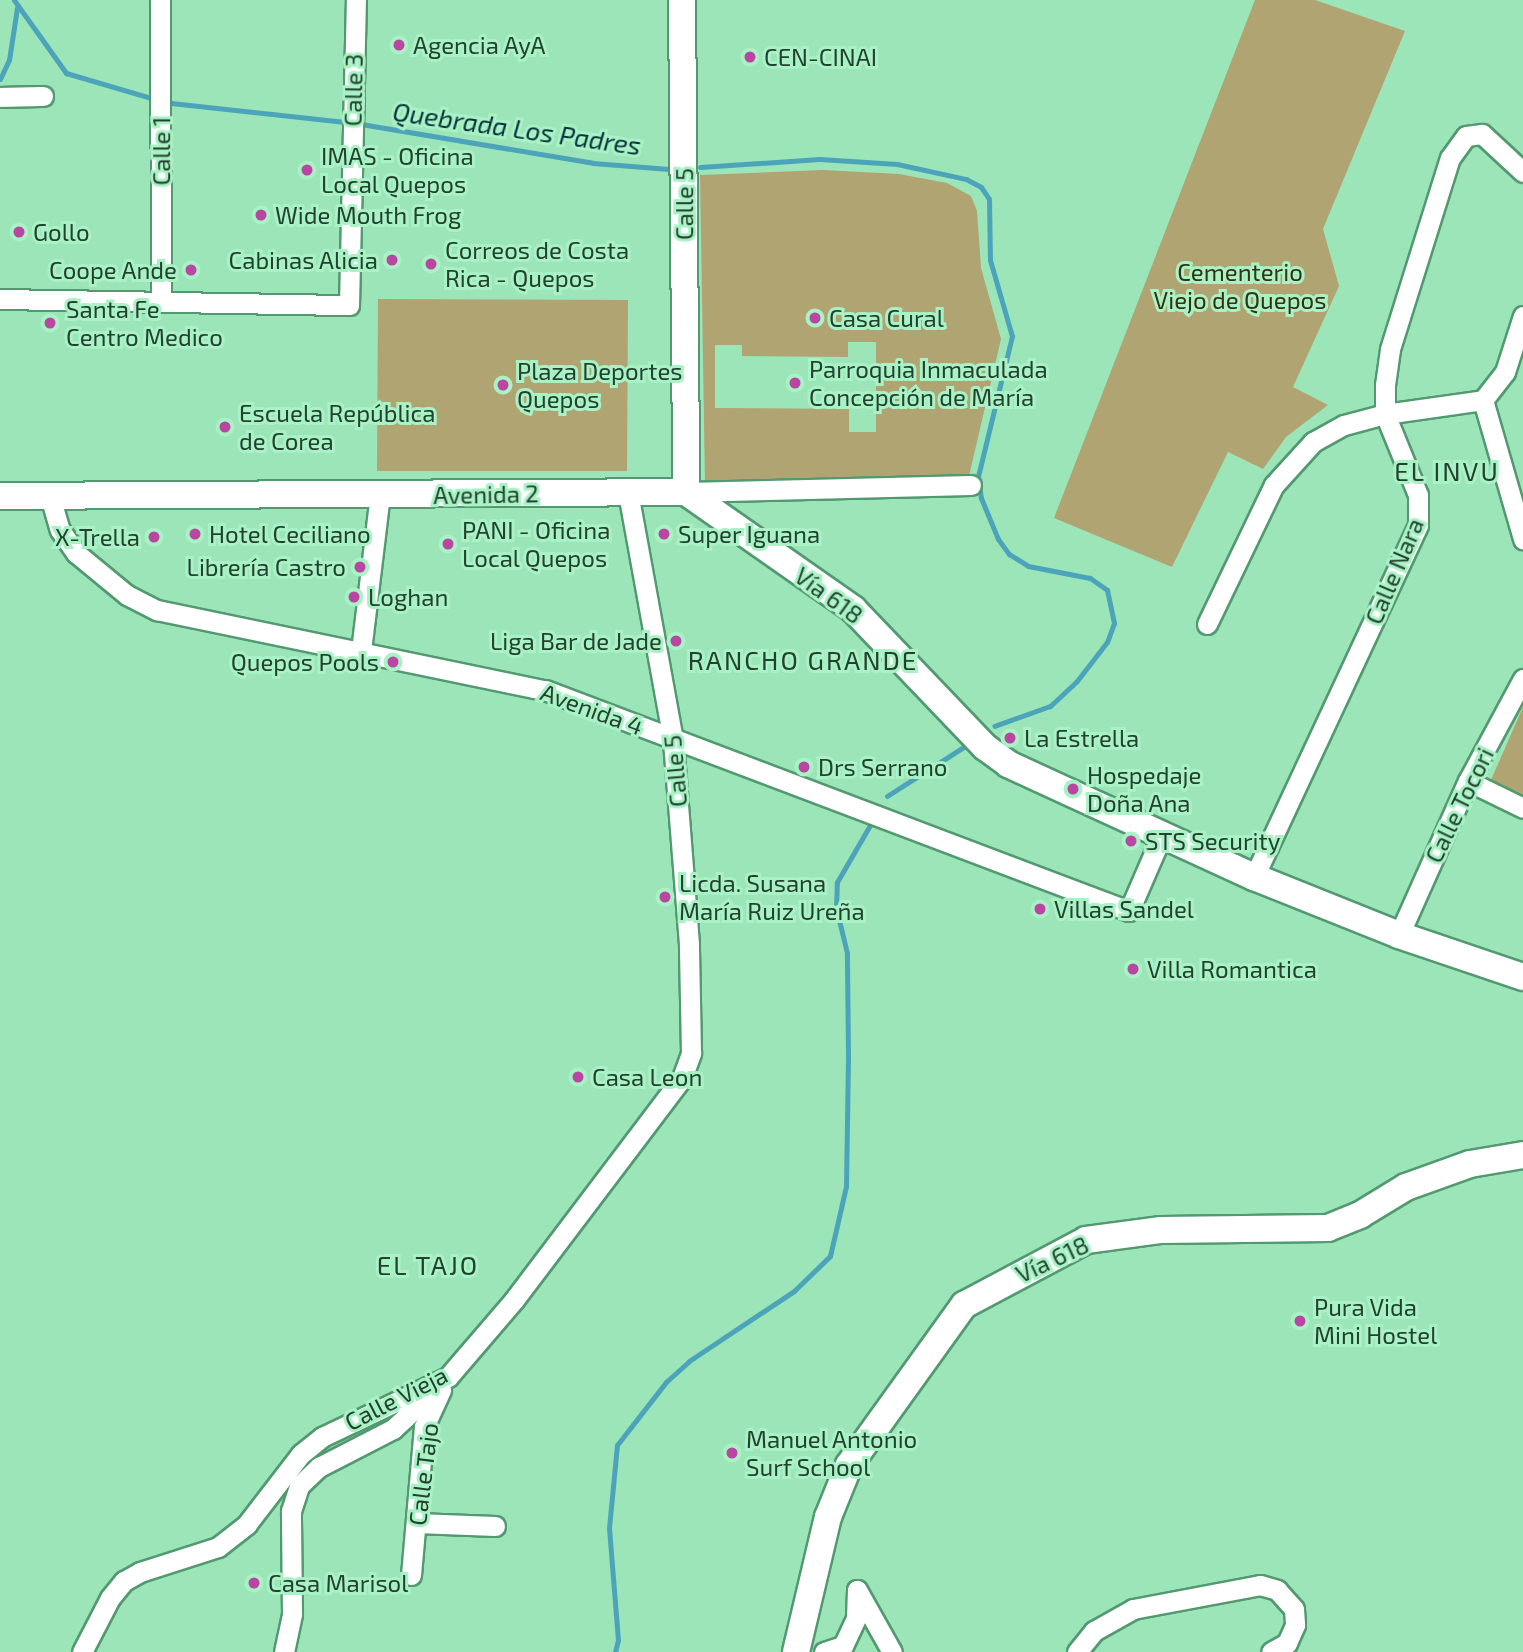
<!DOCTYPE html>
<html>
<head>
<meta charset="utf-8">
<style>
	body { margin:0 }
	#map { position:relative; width:1523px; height:1652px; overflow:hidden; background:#9be5b8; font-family:"Exo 2",sans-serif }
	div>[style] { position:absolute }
	.green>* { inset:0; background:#b0a473 }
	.stream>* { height:5px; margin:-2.5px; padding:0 2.5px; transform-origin:2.5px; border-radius:2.5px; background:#4ba4ba }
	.roads { filter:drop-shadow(2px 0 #529970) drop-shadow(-2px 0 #529970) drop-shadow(0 2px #529970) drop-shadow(0 -2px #529970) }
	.street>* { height:19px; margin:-9.5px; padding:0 9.5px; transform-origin:9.5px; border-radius:9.5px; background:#fff }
	.secondary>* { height:26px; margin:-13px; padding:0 13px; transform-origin:13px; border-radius:13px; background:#fff }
	.dots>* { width:19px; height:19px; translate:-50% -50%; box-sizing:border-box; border:4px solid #a8f2c5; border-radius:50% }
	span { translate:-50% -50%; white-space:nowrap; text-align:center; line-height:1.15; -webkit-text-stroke:6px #a8f2c5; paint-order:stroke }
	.poi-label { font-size:24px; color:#23412f }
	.left { translate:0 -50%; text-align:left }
	.right { translate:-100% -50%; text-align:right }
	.street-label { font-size:24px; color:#23412f }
	.park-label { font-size:24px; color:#373011 }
	.water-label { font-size:26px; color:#06323c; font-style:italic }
	.neighbourhood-label { font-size:26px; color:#23412f; letter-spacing:2px }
</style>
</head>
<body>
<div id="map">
	<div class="green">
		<i style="clip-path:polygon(1255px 0,1315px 0,1405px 31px,1323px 229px,1339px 286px,1293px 387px,1328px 405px,1286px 437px,1263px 469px,1228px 452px,1172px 567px,1054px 518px)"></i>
		<i style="clip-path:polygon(evenodd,823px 170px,899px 174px,947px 183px,971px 196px,977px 211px,981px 268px,1001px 339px,969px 476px,705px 485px,700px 175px,823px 170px,848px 342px,876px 342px,876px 432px,849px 432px,849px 409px,715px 408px,715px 345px,742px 345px,742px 356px,848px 357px,848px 342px)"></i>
		<i style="clip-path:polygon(378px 299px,628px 300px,627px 471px,377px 471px)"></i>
		<i style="clip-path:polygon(1523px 707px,1523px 795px,1491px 780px)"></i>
	</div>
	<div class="stream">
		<i style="left:14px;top:0;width:90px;rotate:54.5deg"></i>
		<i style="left:66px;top:73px;width:89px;rotate:16.4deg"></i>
		<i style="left:0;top:79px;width:21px;rotate:-65deg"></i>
		<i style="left:9px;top:60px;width:53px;rotate:-81.3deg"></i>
		<i style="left:171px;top:103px;width:175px;rotate:6.2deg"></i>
		<i style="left:361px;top:124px;width:235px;rotate:9.5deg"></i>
		<i style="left:593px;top:163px;width:76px;rotate:4.5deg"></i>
		<i style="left:700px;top:167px;width:120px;rotate:-3.8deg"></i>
		<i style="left:820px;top:159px;width:77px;rotate:3.7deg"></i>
		<i style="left:897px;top:164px;width:71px;rotate:12.3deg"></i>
		<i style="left:966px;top:179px;width:17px;rotate:28deg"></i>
		<i style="left:981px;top:187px;width:14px;rotate:56deg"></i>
		<i style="left:989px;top:199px;width:61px;rotate:89.1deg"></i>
		<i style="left:990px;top:260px;width:79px;rotate:73.9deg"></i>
		<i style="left:1012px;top:336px;width:145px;rotate:103.6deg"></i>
		<i style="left:978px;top:477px;width:21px;rotate:82deg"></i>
		<i style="left:981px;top:498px;width:44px;rotate:67.5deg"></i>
		<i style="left:998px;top:539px;width:19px;rotate:54deg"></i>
		<i style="left:1009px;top:554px;width:22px;rotate:32deg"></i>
		<i style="left:1028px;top:566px;width:63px;rotate:11deg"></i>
		<i style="left:1090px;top:578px;width:21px;rotate:35deg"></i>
		<i style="left:1107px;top:590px;width:34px;rotate:78deg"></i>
		<i style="left:1114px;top:623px;width:20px;rotate:110deg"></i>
		<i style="left:1107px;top:642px;width:49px;rotate:127.6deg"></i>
		<i style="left:1077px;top:681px;width:37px;rotate:137deg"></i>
		<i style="left:1050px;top:706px;width:59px;rotate:160.3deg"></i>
		<i style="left:887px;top:796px;width:98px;rotate:-32.6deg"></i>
		<i style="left:615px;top:1652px;width:12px;rotate:-76deg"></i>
		<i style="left:618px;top:1640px;width:112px;rotate:-94.6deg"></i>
		<i style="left:609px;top:1528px;width:83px;rotate:-84.5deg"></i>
		<i style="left:617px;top:1445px;width:80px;rotate:-52.1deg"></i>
		<i style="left:666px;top:1382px;width:31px;rotate:-42deg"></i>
		<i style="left:689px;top:1361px;width:126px;rotate:-33.7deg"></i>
		<i style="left:794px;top:1291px;width:50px;rotate:-44.2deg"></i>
		<i style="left:830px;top:1256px;width:72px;rotate:-77.1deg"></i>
		<i style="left:846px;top:1186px;width:130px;rotate:-89.1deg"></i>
		<i style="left:848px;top:1056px;width:103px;rotate:-90.6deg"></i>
		<i style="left:847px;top:953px;width:46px;rotate:-103.7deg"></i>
		<i style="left:836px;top:908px;width:26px;rotate:-88deg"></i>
		<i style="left:837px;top:882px;width:72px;rotate:-59.9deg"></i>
	</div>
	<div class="roads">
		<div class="street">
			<i style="left:160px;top:0;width:302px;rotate:89.8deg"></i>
			<i style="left:0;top:97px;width:43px;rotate:-1.3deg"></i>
			<i style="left:0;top:299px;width:349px;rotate:1deg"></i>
			<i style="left:349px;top:305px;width:305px;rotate:-88.7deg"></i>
			<i style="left:1523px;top:316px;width:59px;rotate:107.8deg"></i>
			<i style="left:1505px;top:372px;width:36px;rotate:128deg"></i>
			<i style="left:1483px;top:400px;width:145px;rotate:73.9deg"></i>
			<i style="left:686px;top:492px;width:285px;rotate:-1.4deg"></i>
			<i style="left:50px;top:496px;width:35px;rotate:74deg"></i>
			<i style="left:60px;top:530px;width:28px;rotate:55deg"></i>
			<i style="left:76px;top:553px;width:66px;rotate:39.5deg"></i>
			<i style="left:127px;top:595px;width:34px;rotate:27deg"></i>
			<i style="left:157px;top:610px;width:396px;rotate:11.7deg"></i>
			<i style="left:545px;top:690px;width:624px;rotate:20.73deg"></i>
			<i style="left:1129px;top:911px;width:81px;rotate:-66.6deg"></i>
			<i style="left:1207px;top:624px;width:154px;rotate:-64.3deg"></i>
			<i style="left:1274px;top:485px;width:58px;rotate:-47.8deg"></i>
			<i style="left:1313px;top:442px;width:35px;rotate:-29deg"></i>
			<i style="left:1344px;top:425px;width:42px;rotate:-15deg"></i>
			<i style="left:1385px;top:414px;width:99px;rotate:-8.1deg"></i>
			<i style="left:361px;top:651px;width:157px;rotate:-83.1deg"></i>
			<i style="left:1468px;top:781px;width:61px;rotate:26.1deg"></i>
			<i style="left:1254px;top:877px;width:388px;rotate:-65deg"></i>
			<i style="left:1418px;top:525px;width:30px;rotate:-90deg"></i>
			<i style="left:1418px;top:495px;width:87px;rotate:-112.2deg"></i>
			<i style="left:1385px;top:414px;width:29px;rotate:-90deg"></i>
			<i style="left:1385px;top:385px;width:36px;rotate:-82deg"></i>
			<i style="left:1390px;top:349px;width:200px;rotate:-72.6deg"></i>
			<i style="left:1450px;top:158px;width:27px;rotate:-54deg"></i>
			<i style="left:1466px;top:136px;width:16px;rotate:-7deg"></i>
			<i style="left:1482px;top:134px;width:56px;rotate:42.8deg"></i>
			<i style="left:1399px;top:935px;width:169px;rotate:-65.9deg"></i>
			<i style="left:1468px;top:781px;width:116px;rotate:-61.7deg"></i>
			<i style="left:416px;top:1523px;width:79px;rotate:2.2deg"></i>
			<i style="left:411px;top:1575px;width:149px;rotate:-85deg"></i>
			<i style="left:424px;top:1427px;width:41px;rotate:-65.3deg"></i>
			<i style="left:82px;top:1652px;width:61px;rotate:-62.6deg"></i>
			<i style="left:110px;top:1598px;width:22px;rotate:-51deg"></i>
			<i style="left:124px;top:1581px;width:18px;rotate:-29deg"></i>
			<i style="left:140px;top:1572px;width:82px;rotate:-17.8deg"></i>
			<i style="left:218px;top:1547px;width:37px;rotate:-38deg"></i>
			<i style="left:247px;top:1524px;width:88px;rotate:-52.4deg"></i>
			<i style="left:301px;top:1454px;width:27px;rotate:-39deg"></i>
			<i style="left:322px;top:1437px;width:140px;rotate:-25.5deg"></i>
			<i style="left:448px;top:1377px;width:101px;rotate:-49.4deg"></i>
			<i style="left:514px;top:1300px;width:278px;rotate:-52.9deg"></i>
			<i style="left:682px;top:1078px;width:27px;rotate:-70deg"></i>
			<i style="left:691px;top:1053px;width:109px;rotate:-91.1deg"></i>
			<i style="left:689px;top:944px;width:205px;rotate:-94.5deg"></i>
			<i style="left:673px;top:740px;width:252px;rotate:-100.3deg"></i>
			<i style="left:284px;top:1652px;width:39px;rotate:-78deg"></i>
			<i style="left:292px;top:1614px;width:103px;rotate:-90.6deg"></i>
			<i style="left:291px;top:1511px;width:26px;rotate:-72deg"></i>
			<i style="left:299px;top:1486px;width:28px;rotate:-44deg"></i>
			<i style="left:319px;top:1467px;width:83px;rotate:-27.2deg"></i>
			<i style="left:393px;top:1429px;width:59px;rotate:-42.9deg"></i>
			<i style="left:824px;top:1652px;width:20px;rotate:-18deg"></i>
			<i style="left:843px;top:1646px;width:31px;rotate:-65deg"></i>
			<i style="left:856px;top:1618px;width:28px;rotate:-88deg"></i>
			<i style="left:857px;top:1590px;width:71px;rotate:60.6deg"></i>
			<i style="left:1077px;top:1652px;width:27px;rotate:-51deg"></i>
			<i style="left:1094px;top:1631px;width:45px;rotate:-29.4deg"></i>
			<i style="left:1133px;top:1609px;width:129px;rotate:-10.7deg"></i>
			<i style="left:1260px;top:1585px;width:18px;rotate:16deg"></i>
			<i style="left:1277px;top:1590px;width:25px;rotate:48deg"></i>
			<i style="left:1294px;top:1609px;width:16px;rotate:86deg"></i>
			<i style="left:1295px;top:1625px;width:20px;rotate:114deg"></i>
			<i style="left:1287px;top:1643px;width:18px;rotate:151deg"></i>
		</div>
		<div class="secondary">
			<i style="left:682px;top:0;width:492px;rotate:89.5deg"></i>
			<i style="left:686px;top:492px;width:204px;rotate:35deg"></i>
			<i style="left:853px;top:609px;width:191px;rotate:46.3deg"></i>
			<i style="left:985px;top:747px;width:29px;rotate:36deg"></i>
			<i style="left:1008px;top:764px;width:271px;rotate:24.7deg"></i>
			<i style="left:1254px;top:877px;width:156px;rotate:21.8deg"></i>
			<i style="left:1399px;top:935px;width:131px;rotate:18.7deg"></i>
			<i style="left:0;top:496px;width:686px;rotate:-0.33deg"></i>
			<i style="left:796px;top:1652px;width:139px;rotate:-76.7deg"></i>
			<i style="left:828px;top:1517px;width:56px;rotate:-68deg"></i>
			<i style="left:849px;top:1465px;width:197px;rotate:-54.3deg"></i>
			<i style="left:964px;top:1305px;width:138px;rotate:-28deg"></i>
			<i style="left:1086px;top:1240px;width:76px;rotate:-7.6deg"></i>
			<i style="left:1161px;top:1230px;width:167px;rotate:-0.7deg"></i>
			<i style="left:1328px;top:1228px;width:35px;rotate:-22deg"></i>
			<i style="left:1360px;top:1215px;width:54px;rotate:-31.3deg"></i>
			<i style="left:1406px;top:1187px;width:68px;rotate:-19.8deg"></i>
			<i style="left:1470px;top:1164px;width:54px;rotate:-9.6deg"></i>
		</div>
	</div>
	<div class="dots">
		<i style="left:399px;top:45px;background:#b947a1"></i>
		<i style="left:750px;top:57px;background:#b947a1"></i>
		<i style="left:307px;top:170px;background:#b947a1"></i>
		<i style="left:261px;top:215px;background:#b947a1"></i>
		<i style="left:19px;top:232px;background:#b947a1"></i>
		<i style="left:392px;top:260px;background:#b947a1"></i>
		<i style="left:431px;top:264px;background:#b947a1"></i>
		<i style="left:191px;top:270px;background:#b947a1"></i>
		<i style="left:815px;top:318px;background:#b947a1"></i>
		<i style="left:50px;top:323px;background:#b947a1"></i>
		<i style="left:795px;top:383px;background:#b947a1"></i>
		<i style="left:503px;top:385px;background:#b947a1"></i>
		<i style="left:225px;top:427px;background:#b947a1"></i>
		<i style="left:195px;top:534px;background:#b947a1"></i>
		<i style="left:664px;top:534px;background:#b947a1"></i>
		<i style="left:154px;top:537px;background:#b947a1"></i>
		<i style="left:448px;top:544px;background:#b947a1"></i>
		<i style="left:360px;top:567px;background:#b947a1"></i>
		<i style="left:354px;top:597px;background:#b947a1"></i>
		<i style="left:676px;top:641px;background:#b947a1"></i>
		<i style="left:393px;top:662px;background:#b947a1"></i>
		<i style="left:1010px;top:738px;background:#b947a1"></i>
		<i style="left:804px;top:767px;background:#b947a1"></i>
		<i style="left:1073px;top:789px;background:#b947a1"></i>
		<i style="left:1131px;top:841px;background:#b947a1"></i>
		<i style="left:665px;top:897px;background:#b947a1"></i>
		<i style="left:1040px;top:909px;background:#b947a1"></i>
		<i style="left:1133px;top:969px;background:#b947a1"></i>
		<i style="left:578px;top:1077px;background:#b947a1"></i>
		<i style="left:1300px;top:1321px;background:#b947a1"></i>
		<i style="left:732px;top:1453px;background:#b947a1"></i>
		<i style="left:254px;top:1583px;background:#b947a1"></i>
	</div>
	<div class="poi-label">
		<span class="left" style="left:413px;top:45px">Agencia AyA</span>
		<span class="left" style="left:764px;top:57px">CEN-CINAI</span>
		<span class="left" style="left:321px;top:170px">IMAS - Oficina<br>Local Quepos</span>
		<span class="left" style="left:275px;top:215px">Wide Mouth Frog</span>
		<span class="left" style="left:33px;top:232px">Gollo</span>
		<span class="left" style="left:445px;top:264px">Correos de Costa<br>Rica - Quepos</span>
		<span class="right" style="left:378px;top:260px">Cabinas Alicia</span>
		<span class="right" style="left:177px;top:270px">Coope Ande</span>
		<span class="left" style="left:66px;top:323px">Santa Fe<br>Centro Medico</span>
		<span class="left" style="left:829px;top:318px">Casa Cural</span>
		<span class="left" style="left:809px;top:383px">Parroquia Inmaculada<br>Concepción de María</span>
		<span class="left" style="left:517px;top:385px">Plaza Deportes<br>Quepos</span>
		<span class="left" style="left:239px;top:427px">Escuela República<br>de Corea</span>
		<span class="left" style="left:462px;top:544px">PANI - Oficina<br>Local Quepos</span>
		<span class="left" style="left:209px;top:534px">Hotel Ceciliano</span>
		<span class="left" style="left:678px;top:534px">Super Iguana</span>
		<span class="right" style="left:140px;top:537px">X-Trella</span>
		<span class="right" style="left:346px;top:567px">Librería Castro</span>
		<span class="left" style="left:368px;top:597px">Loghan</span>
		<span class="right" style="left:662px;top:641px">Liga Bar de Jade</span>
		<span class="right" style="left:379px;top:662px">Quepos Pools</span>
		<span class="left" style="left:1024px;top:738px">La Estrella</span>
		<span class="left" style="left:818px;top:767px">Drs Serrano</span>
		<span class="left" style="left:1087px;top:789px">Hospedaje<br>Doña Ana</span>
		<span class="left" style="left:1145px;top:841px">STS Security</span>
		<span class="left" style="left:679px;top:897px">Licda. Susana<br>María Ruiz Ureña</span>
		<span class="left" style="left:1054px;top:909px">Villas Sandel</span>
		<span class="left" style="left:1147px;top:969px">Villa Romantica</span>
		<span class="left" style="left:592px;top:1077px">Casa Leon</span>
		<span class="left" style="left:1314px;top:1321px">Pura Vida<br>Mini Hostel</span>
		<span class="left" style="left:746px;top:1453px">Manuel Antonio<br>Surf School</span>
		<span class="left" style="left:268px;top:1583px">Casa Marisol</span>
	</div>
	<div class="street-label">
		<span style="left:353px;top:90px;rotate:-89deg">Calle 3</span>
		<span style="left:161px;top:151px;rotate:-90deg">Calle 1</span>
		<span style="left:684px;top:204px;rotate:-90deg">Calle 5</span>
		<span style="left:486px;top:494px;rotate:-1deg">Avenida 2</span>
		<span style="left:1394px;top:571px;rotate:-67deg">Calle Nara</span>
		<span style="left:829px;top:595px;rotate:36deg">Vía 618</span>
		<span style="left:592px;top:709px;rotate:20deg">Avenida 4</span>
		<span style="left:675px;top:771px;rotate:-95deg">Calle 5</span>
		<span style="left:1459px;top:805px;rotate:-64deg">Calle Tocori</span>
		<span style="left:1052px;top:1259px;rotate:-25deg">Vía 618</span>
		<span style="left:396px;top:1398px;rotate:-27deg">Calle Vieja</span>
		<span style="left:423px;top:1474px;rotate:-83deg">Calle Tajo</span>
	</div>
	<div class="park-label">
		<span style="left:1240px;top:286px">Cementerio<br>Viejo de Quepos</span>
	</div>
	<div class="water-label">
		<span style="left:517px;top:128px;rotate:8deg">Quebrada Los Padres</span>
	</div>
	<div class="neighbourhood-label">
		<span style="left:1447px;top:471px">EL INVU</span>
		<span style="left:803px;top:660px">RANCHO GRANDE</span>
		<span style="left:428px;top:1265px">EL TAJO</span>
	</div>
</div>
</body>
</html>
